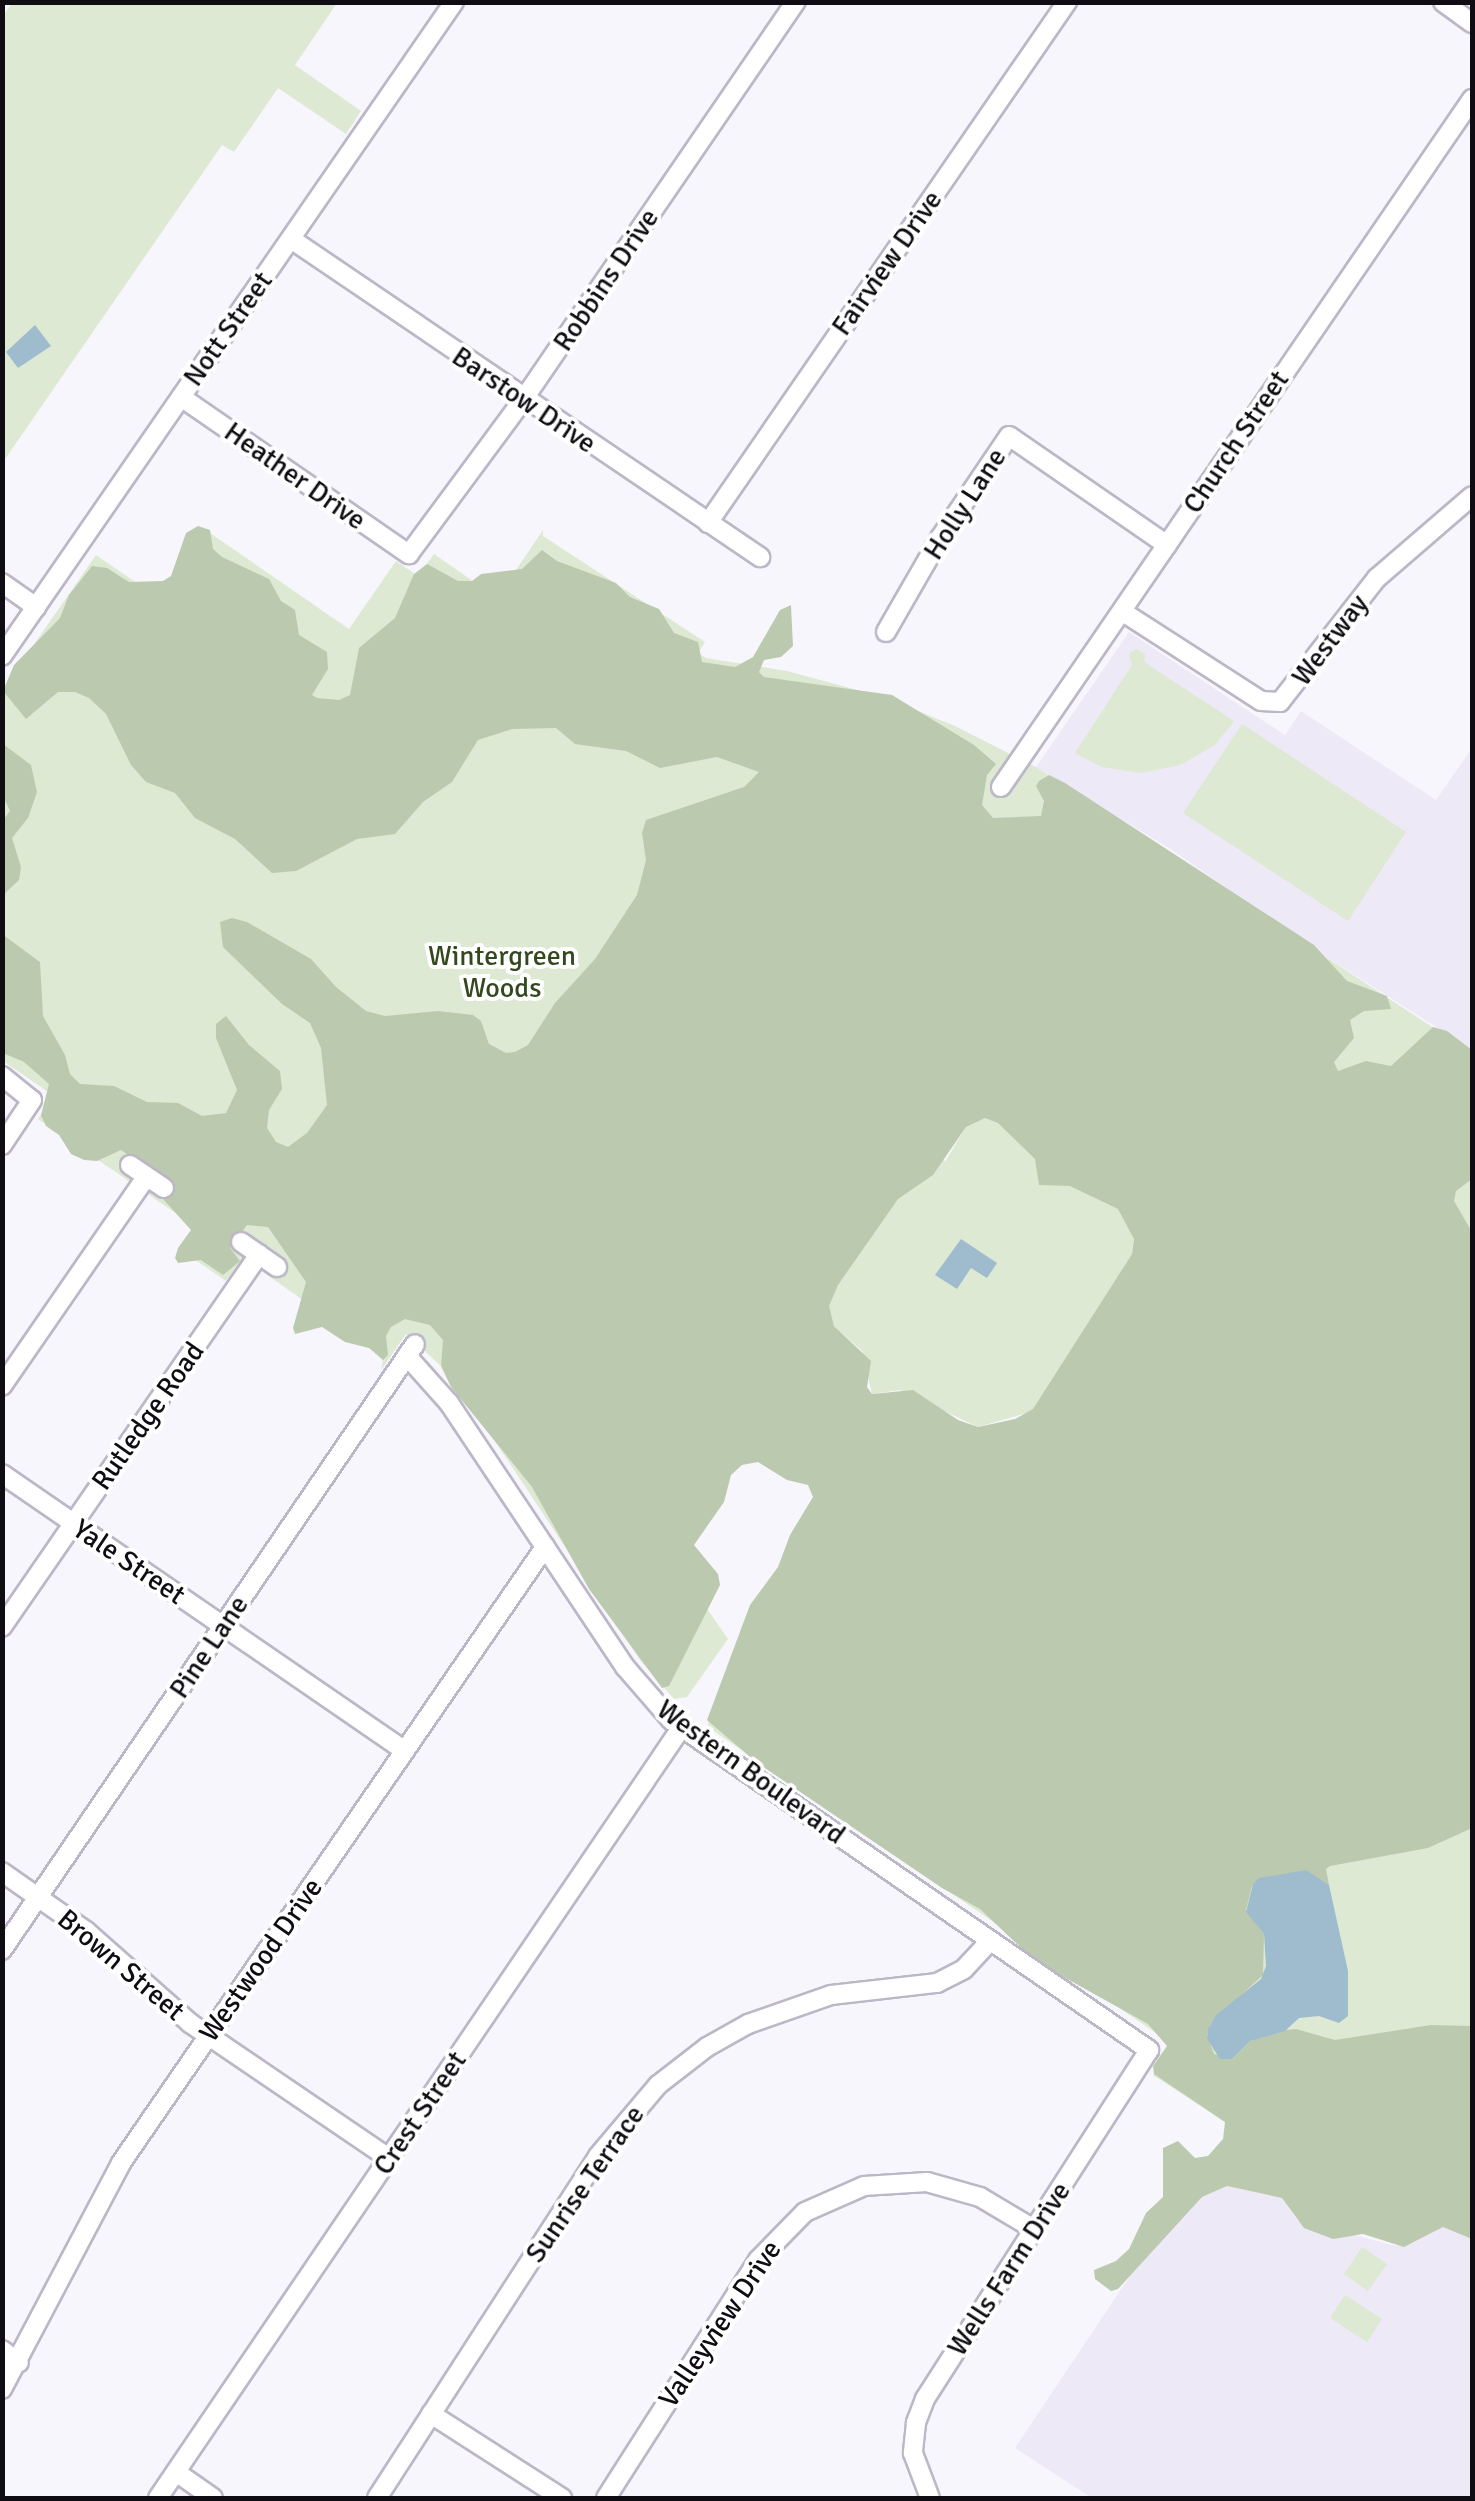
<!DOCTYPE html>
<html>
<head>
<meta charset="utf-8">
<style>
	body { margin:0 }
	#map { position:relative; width:1475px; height:2501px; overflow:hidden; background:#f8f6fd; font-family:Signika,sans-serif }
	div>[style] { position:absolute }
	.built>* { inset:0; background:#ede9f6 }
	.green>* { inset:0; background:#dde9d2 }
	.forest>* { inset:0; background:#bbcaaf }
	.water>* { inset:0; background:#9fbcce }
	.roads { filter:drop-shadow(2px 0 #bcb7c7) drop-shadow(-2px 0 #bcb7c7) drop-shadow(0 2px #bcb7c7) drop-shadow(0 -2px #bcb7c7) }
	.minor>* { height:18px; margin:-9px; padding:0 9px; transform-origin:9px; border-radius:9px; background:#fff }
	span { translate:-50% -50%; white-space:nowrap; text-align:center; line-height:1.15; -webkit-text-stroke:8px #fff; paint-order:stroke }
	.street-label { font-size:28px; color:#0f0d13 }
	.park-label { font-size:28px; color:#34481e }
	.frame { position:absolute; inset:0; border:5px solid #0f0d13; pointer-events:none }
</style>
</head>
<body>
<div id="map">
	<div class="built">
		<i style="clip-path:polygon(1129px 632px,1285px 735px,1301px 711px,1436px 800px,1472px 748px,1472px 1050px,1320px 953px,1172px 850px,1036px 767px)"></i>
		<i style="clip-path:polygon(1227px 2186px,1282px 2198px,1297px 2220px,1396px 2246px,1415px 2242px,1444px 2226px,1472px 2239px,1472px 2498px,1092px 2498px,1015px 2448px,1138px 2264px,1202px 2197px)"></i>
	</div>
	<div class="green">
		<i style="clip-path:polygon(12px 3px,337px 3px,295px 65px,361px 111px,346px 134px,278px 88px,234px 152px,222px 145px,3px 462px,2px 17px)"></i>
		<i style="clip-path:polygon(evenodd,543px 530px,543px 536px,705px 642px,698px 653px,706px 658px,787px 671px,883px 697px,955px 726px,1036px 767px,1472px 1053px,1472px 2237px,1231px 2126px,1153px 2075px,1172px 2044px,708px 1727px,709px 1714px,1030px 1412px,978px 1427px,900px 1390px,872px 1394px,862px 1351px,834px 1326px,829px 1308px,664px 1547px,728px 1639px,687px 1697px,674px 1699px,640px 1660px,465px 1396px,441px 1366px,406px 1334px,381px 1370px,383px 1360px,377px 1352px,243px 1258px,226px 1281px,181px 1250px,196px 1227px,38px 1119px,54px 1096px,3px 1061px,3px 689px,96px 555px,163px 601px,210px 533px,349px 629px,396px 561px,418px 576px,434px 554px,497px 598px,543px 530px,896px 1063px,966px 1127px,945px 1162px,896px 1063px,543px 530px,1129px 1225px,1150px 1238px,1076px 1345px,1132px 1254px,1134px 1239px,1129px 1225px)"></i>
		<i style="clip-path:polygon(1136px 649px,1145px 654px,1144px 662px,1234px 721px,1215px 745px,1180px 765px,1141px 773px,1102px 767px,1075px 753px,1132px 665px,1129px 654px)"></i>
		<i style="clip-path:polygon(1242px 724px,1406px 832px,1348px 921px,1183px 813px)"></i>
		<i style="clip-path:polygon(1362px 2247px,1387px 2264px,1368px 2291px,1344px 2274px)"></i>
		<i style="clip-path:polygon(1345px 2295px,1382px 2319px,1367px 2342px,1330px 2318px)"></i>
	</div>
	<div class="forest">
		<i style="clip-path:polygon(evenodd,198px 526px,210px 530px,213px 549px,222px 557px,269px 579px,281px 601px,295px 610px,299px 635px,327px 652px,328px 669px,312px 695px,317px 698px,339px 700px,350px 695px,359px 648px,395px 618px,414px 574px,427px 564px,458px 581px,472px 581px,481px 574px,522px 569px,542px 550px,557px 561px,616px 583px,630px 597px,659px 609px,674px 633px,698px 642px,702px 662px,735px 667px,753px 657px,780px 610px,791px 605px,793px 646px,781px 657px,764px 660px,759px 672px,764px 677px,892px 695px,974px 745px,996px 764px,987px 775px,982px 805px,993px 818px,1041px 816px,1044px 801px,1036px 786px,1039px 781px,1049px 775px,1065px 783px,1314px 945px,1347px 981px,1387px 996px,1391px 1009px,1364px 1011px,1350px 1020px,1354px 1038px,1334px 1062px,1338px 1071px,1366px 1061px,1391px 1066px,1433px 1027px,1447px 1031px,1472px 1050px,1472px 1179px,1456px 1191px,1454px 1201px,1472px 1232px,1472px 1828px,1428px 1848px,1330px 1866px,1326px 1869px,1329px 1885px,1305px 1870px,1252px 1886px,1246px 1910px,1264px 1934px,1263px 1975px,1211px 2023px,1207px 2035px,1214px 2054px,1232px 2059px,1250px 2041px,1275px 2031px,1296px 2029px,1335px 2040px,1431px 2025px,1472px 2026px,1472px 2239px,1443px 2227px,1404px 2247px,1363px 2234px,1333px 2239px,1304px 2228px,1282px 2198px,1227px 2186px,1202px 2197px,1118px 2289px,1111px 2291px,1095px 2279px,1094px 2270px,1116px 2261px,1129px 2249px,1146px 2213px,1163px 2197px,1163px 2148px,1178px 2141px,1195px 2158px,1208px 2156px,1223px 2139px,1225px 2122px,1154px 2074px,1153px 2066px,1167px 2046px,1148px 2024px,1035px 1961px,980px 1909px,942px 1888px,756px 1762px,707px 1720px,750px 1605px,778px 1567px,790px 1535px,813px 1497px,808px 1485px,787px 1480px,758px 1462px,742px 1465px,731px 1475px,724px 1502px,694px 1545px,718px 1574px,720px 1585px,669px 1686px,662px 1688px,589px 1589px,532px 1487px,451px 1387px,441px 1366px,443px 1340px,430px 1325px,405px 1319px,391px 1327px,386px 1336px,388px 1355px,383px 1360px,369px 1348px,345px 1342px,322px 1327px,295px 1334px,293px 1328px,306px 1282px,268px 1227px,247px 1225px,230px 1248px,240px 1261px,223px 1275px,201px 1260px,178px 1263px,175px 1258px,178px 1248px,191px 1230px,163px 1199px,155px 1173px,121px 1150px,97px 1161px,84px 1160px,71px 1154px,59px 1135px,46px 1126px,41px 1115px,49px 1084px,24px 1062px,3px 1053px,2px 934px,40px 962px,43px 1016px,65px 1055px,70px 1074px,80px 1084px,114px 1086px,147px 1102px,178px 1103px,202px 1116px,226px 1113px,237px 1090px,216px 1038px,216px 1024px,226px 1016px,249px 1045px,280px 1071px,282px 1089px,269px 1110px,267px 1128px,276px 1142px,288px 1147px,307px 1133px,327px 1105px,321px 1048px,310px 1023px,282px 1004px,223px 947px,220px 922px,232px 918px,247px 922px,311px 959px,336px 987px,366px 1011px,385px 1016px,438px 1011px,473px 1015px,481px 1021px,489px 1044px,506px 1053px,515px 1052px,528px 1045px,555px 1003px,595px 959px,637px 895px,646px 860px,642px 833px,646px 820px,744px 787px,759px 772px,717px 757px,660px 768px,626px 751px,575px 744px,556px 728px,512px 729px,478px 740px,452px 782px,423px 802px,395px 834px,357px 839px,296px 871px,272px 873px,235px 839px,195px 818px,175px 793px,146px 782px,131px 765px,106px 714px,89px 698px,75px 692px,58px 692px,26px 719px,3px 691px,14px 665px,60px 618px,69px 595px,92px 566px,107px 568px,129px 582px,163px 581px,171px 576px,186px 533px,198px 526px,985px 1118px,998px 1123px,1035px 1159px,1039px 1185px,1070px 1186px,1118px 1209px,1134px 1239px,1132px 1254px,1033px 1409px,1015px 1419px,978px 1427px,958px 1420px,913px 1390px,872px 1394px,867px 1387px,871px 1361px,834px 1326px,829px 1306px,838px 1285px,898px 1199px,933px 1175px,966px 1127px,985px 1118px)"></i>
		<i style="clip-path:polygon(3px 744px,31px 765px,37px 792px,28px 818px,12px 838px,21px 867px,19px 880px,3px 895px,3px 820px,10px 811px,3px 796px)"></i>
	</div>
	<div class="water">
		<i style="clip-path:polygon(35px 325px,51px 346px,18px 368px,6px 352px)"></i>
		<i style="clip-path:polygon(961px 1239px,997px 1263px,987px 1278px,971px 1268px,957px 1289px,935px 1275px)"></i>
		<i style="clip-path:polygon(1306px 1870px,1329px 1885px,1348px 1971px,1348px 2016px,1339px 2023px,1319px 2016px,1299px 2018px,1285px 2031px,1250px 2041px,1232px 2059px,1220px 2059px,1207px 2039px,1208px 2029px,1216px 2015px,1261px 1979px,1266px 1966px,1264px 1934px,1246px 1912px,1253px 1884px,1259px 1878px)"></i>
	</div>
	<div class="roads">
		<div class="minor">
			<i style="left:1443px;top:2px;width:36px;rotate:36deg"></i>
			<i style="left:291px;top:239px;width:567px;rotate:34.14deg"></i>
			<i style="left:181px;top:397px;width:277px;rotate:34.6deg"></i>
			<i style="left:409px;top:554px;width:192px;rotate:-53.5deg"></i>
			<i style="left:523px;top:400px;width:483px;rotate:-55.6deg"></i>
			<i style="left:708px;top:523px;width:633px;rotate:-55.43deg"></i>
			<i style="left:2px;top:583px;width:42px;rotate:35.2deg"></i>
			<i style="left:1123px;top:612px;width:164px;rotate:32.8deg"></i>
			<i style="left:1261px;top:701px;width:19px;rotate:3deg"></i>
			<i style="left:1280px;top:702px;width:157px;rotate:-52deg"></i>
			<i style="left:1377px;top:578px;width:125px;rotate:-40.8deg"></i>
			<i style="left:886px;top:632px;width:108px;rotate:-60.1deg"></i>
			<i style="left:940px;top:538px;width:123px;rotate:-55.9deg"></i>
			<i style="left:1009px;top:436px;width:192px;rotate:34.6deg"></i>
			<i style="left:2px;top:656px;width:795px;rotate:-55.35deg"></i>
			<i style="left:1001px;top:787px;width:834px;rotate:-55.6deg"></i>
			<i style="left:2px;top:1076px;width:38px;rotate:39deg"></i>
			<i style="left:32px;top:1100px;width:54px;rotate:123.7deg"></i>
			<i style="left:130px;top:1165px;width:41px;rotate:34.1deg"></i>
			<i style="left:241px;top:1242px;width:44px;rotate:34.8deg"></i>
			<i style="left:407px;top:1356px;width:63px;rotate:48.2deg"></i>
			<i style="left:449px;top:1403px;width:317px;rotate:56.3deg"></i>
			<i style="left:625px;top:1667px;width:70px;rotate:49deg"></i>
			<i style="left:671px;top:1720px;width:581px;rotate:34.62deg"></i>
			<i style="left:1149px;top:2050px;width:415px;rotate:122.7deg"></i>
			<i style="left:925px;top:2399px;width:26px;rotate:111deg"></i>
			<i style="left:916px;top:2423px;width:30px;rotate:96deg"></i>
			<i style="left:913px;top:2453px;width:48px;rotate:69.3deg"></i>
			<i style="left:2px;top:1386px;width:254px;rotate:-55.4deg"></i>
			<i style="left:2px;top:1474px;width:489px;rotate:34.5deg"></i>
			<i style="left:2px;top:1627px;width:453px;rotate:-55.4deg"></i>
			<i style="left:2px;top:1872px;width:103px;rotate:35.1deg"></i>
			<i style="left:86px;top:1931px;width:139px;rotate:41.5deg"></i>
			<i style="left:190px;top:2023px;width:240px;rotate:34.2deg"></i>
			<i style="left:2px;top:1950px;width:733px;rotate:-55.72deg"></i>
			<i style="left:2px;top:2350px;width:21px;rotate:37deg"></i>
			<i style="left:2px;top:2389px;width:255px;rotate:-62.2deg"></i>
			<i style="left:121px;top:2163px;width:748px;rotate:-55.46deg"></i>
			<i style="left:431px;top:2414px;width:156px;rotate:32.7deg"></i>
			<i style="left:176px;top:2472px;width:45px;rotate:35.1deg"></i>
			<i style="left:158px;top:2498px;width:931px;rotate:-55.81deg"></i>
			<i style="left:377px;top:2498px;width:407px;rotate:-57.1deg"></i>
			<i style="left:598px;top:2156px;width:93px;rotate:-49.8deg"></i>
			<i style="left:658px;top:2085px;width:62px;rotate:-37.8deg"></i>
			<i style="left:707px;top:2047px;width:47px;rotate:-29.3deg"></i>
			<i style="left:748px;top:2024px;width:88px;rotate:-19.3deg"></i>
			<i style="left:831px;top:1995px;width:107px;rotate:-6.5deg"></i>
			<i style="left:937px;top:1983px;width:30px;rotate:-27deg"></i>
			<i style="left:964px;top:1969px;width:38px;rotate:-47deg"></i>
			<i style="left:606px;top:2498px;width:282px;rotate:-57.4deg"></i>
			<i style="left:758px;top:2260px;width:67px;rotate:-45.6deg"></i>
			<i style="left:805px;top:2212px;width:64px;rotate:-23.8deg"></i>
			<i style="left:864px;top:2186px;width:63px;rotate:-3.6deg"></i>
			<i style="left:927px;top:2182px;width:55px;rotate:15.8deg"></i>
			<i style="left:980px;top:2197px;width:63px;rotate:30.7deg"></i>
		</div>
	</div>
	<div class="street-label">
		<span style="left:887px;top:263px;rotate:-55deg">Fairview Drive</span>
		<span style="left:606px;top:280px;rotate:-56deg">Robbins Drive</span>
		<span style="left:228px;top:329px;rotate:-55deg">Nott Street</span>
		<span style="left:524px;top:400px;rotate:34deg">Barstow Drive</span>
		<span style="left:1236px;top:442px;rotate:-56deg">Church Street</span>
		<span style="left:295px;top:476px;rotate:35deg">Heather Drive</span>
		<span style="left:965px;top:504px;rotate:-57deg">Holly Lane</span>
		<span style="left:1330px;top:640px;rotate:-53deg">Westway</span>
		<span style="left:148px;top:1416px;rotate:-55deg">Rutledge Road</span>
		<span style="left:129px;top:1562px;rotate:34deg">Yale Street</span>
		<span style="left:209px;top:1647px;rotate:-56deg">Pine Lane</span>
		<span style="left:751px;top:1772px;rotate:36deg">Western Boulevard</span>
		<span style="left:261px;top:1960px;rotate:-55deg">Westwood Drive</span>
		<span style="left:121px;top:1965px;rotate:40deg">Brown Street</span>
		<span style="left:420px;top:2113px;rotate:-56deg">Crest Street</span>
		<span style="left:585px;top:2184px;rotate:-55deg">Sunrise Terrace</span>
		<span style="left:1009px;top:2269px;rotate:-57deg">Wells Farm Drive</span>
		<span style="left:720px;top:2324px;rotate:-56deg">Valleyview Drive</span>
	</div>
	<div class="park-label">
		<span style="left:502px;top:972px">Wintergreen<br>Woods</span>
	</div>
	<div class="frame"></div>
</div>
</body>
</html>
